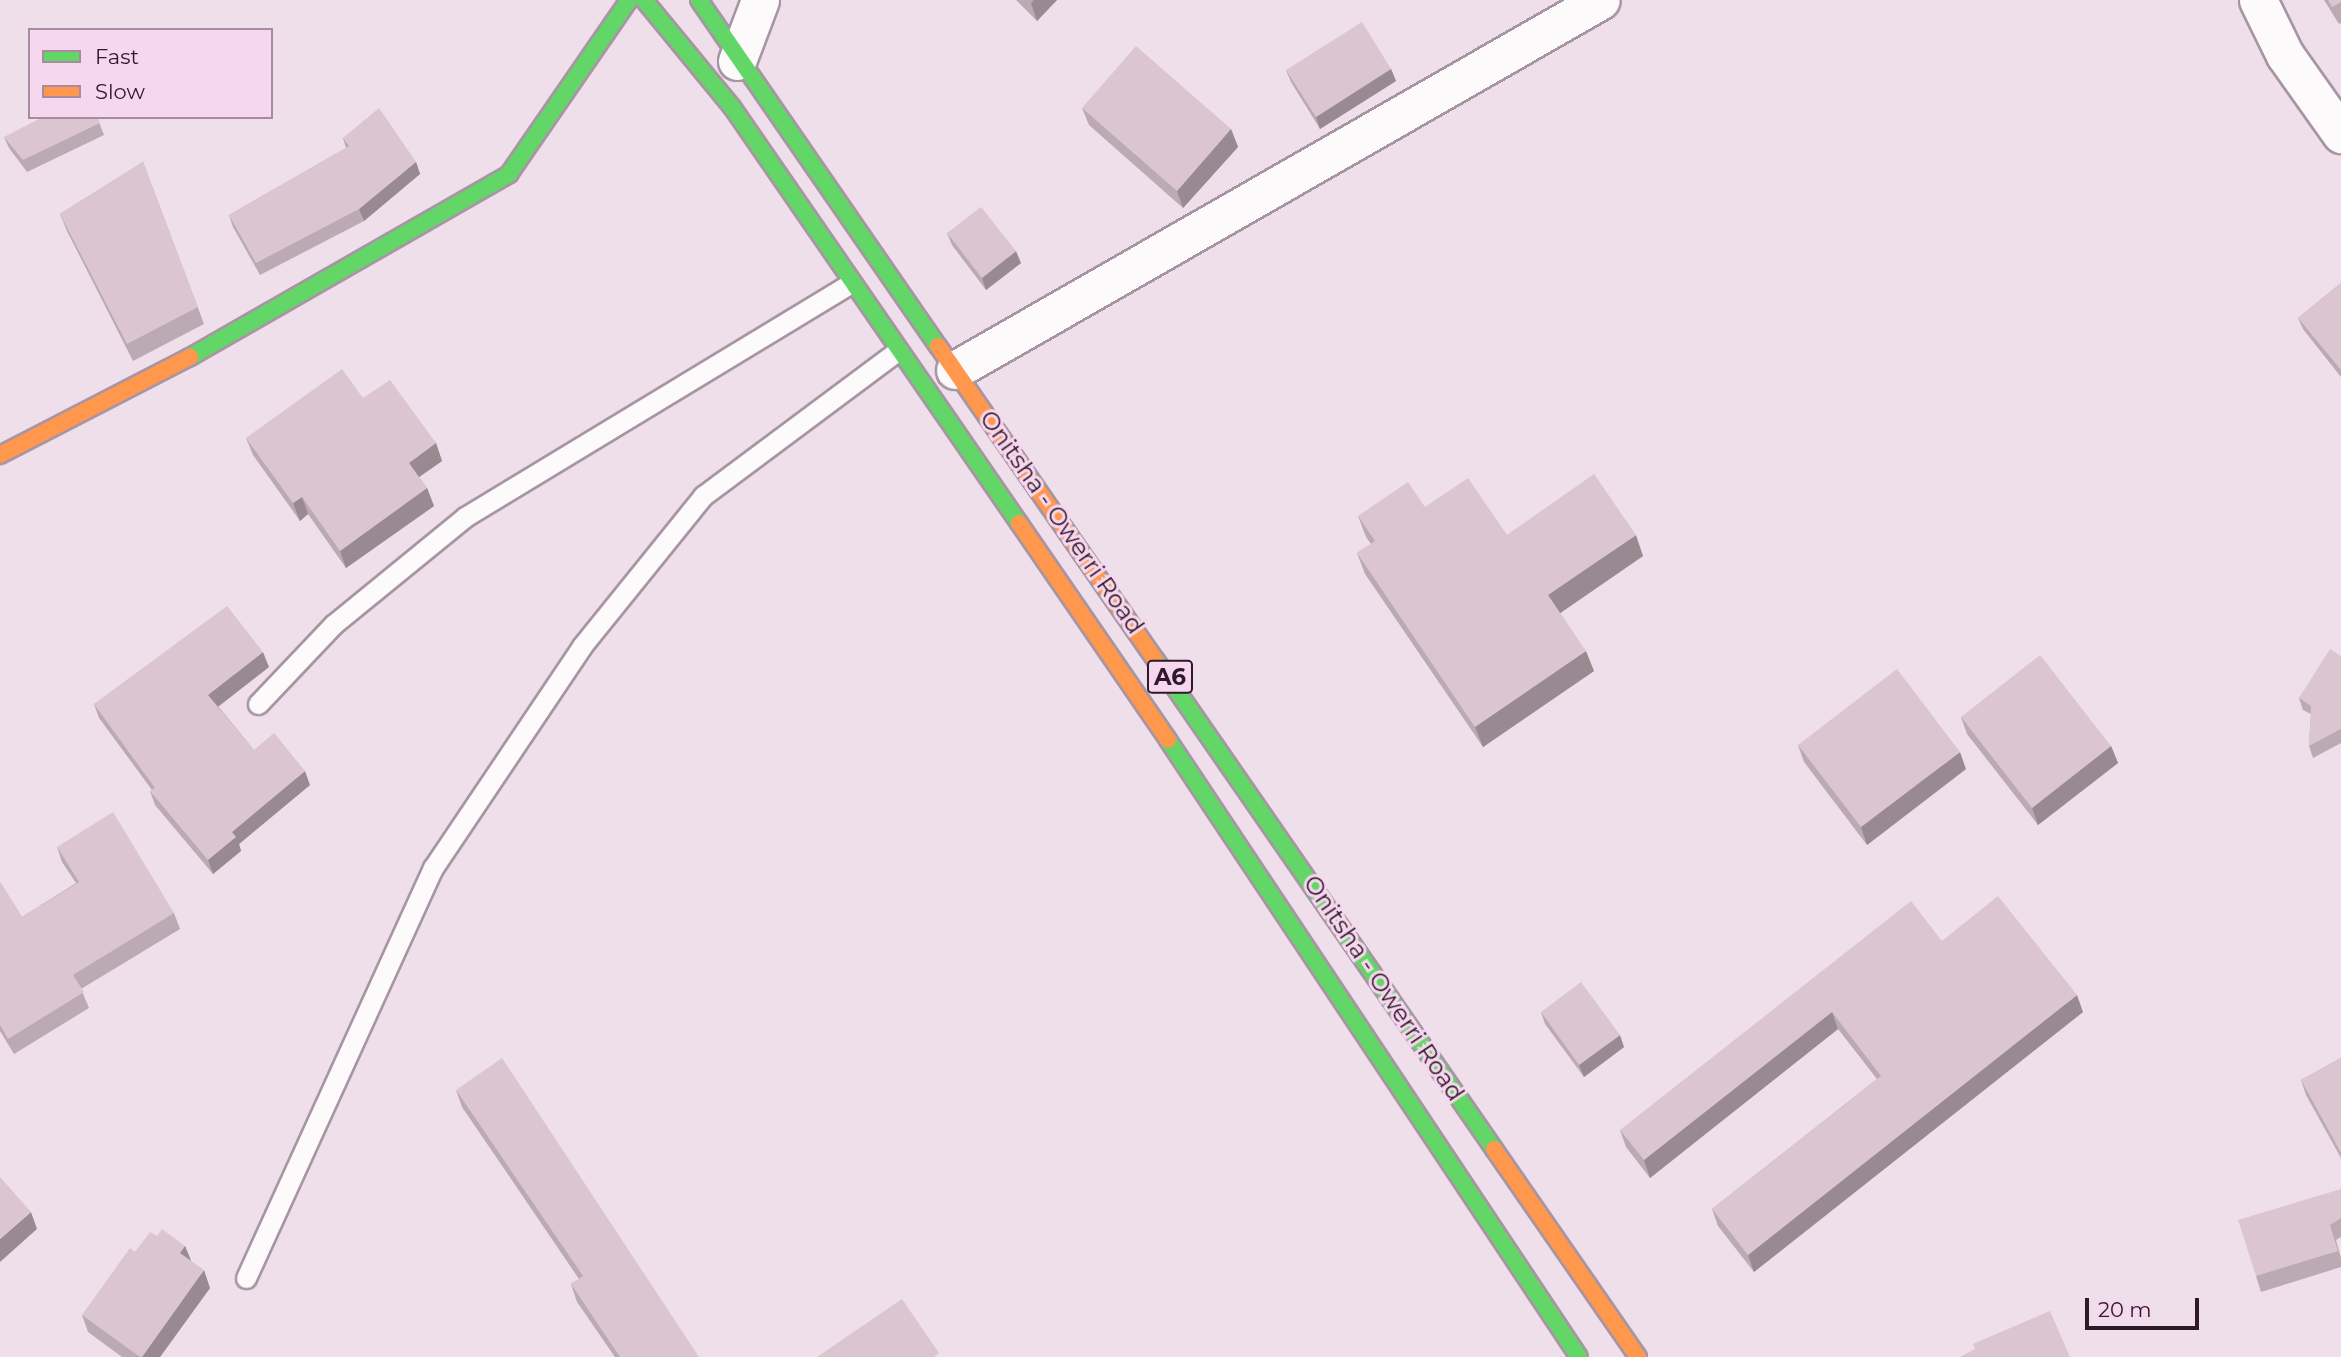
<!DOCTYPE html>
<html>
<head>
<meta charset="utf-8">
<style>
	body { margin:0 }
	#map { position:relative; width:2341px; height:1357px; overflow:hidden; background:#efdfea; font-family:Montserrat,sans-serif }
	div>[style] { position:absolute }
	.roads { filter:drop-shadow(2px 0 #a895a3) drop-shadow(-2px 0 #a895a3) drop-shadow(0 2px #a895a3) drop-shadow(0 -2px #a895a3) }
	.lane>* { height:19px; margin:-9.5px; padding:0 9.5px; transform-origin:9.5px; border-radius:9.5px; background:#fdfafc }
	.street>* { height:37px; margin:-18.5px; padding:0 18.5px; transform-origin:18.5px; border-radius:18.5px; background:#fdfafc }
	.fast>* { height:16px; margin:-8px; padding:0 8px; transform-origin:8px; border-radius:8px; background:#63d668 }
	.slow>* { height:16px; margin:-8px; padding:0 8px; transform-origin:8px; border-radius:8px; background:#ff974d }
	.wall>* { inset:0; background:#bba9b3 }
	.shaded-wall>* { inset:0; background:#998a92 }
	.building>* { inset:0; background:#dac5d0 }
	span { translate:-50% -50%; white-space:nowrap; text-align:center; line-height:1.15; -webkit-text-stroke:6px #f6d8ee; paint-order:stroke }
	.shield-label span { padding:2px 5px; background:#f6d8ee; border:2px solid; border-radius:5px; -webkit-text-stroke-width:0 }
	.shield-label { font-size:23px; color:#32182c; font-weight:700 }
	.street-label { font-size:24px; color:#32182c }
	.legend { position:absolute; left:28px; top:28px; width:245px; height:91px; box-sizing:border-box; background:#f6d8ee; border:2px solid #a88ba0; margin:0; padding:9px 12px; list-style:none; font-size:21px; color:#32182c }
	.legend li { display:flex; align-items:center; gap:14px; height:35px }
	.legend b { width:35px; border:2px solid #a88ba0 }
	.scale { position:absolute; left:2085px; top:1298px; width:114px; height:32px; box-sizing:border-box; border:4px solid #32182c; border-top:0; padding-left:9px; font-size:21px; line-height:24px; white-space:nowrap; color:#32182c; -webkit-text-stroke:5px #f6d8ee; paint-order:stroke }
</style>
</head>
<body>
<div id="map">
	<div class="roads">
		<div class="lane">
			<i style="left:258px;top:704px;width:110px;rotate:-46.5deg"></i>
			<i style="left:334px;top:624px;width:169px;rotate:-39.2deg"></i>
			<i style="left:465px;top:517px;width:450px;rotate:-31.2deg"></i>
			<i style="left:246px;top:1278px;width:451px;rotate:-65.5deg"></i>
			<i style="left:433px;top:868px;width:267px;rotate:-56.1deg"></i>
			<i style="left:582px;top:646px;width:193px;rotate:-51.1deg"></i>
			<i style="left:703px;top:496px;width:239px;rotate:-36.7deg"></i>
		</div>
		<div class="street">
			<i style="left:2258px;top:0;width:61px;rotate:63.9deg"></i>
			<i style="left:2285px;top:55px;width:97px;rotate:54.7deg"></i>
			<i style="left:737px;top:61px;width:65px;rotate:-69.3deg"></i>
			<i style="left:955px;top:370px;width:744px;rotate:-29.8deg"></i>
		</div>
		<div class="fast">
			<i style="left:644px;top:0;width:139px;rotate:50.6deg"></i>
			<i style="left:732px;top:107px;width:505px;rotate:55.4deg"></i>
			<i style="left:699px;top:0;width:421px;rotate:55.4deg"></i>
			<i style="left:190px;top:357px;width:368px;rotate:-29.8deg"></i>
			<i style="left:509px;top:174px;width:211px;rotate:-55.4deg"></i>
			<i style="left:1155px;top:659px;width:596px;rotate:55.32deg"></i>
			<i style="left:1168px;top:740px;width:741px;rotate:56.33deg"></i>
		</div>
		<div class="slow">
			<i style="left:938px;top:346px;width:381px;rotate:55.3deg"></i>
			<i style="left:0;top:455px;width:214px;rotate:-27.3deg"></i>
			<i style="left:1019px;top:523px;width:263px;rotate:55.5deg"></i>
			<i style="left:1494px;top:1149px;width:253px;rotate:55.3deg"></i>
		</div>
	</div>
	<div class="wall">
		<i style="clip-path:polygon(1016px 0,1057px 0,1037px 21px)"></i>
		<i style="clip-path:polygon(2324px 0,2341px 0,2341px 23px,2339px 24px)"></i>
		<i style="clip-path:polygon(1391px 69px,1396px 81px,1320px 129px,1291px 82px,1286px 70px)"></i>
		<i style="clip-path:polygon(1082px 108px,1231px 129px,1238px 147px,1183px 208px,1089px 125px)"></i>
		<i style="clip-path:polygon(97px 117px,104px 135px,27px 172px,9px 148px,4px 137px)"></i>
		<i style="clip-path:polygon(343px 138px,416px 162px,420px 174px,364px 221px,260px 275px,233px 227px,229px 215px,346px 148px)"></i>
		<i style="clip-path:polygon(143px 162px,204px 324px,133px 361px,67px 231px,60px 214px)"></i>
		<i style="clip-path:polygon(947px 233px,1021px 263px,986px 290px,952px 245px)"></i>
		<i style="clip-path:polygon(2341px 283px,2341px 377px,2303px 329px,2298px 318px)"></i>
		<i style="clip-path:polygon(363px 398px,436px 443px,442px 461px,419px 477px,427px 488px,434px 506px,346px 568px,308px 514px,300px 521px,253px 455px,246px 438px)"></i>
		<i style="clip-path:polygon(1425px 507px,1507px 535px,1643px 556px,1560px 613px,1594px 671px,1483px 747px,1365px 574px,1357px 553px,1371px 544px,1366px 537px,1358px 516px)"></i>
		<i style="clip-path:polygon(2341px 656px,2341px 743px,2313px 758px,2309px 746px,2311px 714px,2303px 710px,2299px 698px)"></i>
		<i style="clip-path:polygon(269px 667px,218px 706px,254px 750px,310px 785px,239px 844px,241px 851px,213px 874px,155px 805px,150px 791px,152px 790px,99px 718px,94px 704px)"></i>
		<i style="clip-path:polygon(1961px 717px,2111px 746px,2118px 763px,2038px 825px,1967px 734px)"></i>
		<i style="clip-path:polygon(1798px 745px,1966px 769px,1867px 845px,1804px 762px)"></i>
		<i style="clip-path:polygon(57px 847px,174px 913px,180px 929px,81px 989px,89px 1008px,14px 1054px,0 1031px,0 882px,22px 917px,76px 883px,62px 862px)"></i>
		<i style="clip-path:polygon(1942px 941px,2083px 1012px,1754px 1272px,1718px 1226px,1712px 1209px,1877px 1079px,1838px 1029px,1650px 1178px,1626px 1147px,1620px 1130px)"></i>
		<i style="clip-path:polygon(1541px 1012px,1624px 1047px,1584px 1077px,1545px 1024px)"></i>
		<i style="clip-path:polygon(2341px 1058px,2341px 1158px,2306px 1095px,2301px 1080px)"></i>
		<i style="clip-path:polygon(456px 1090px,699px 1357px,615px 1357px,577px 1302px,571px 1284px,579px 1279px,462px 1107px)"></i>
		<i style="clip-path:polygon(2341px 1189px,2341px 1237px,2336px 1240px,2341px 1258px,2341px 1267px,2261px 1292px,2256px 1276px)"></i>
		<i style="clip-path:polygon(157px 1236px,185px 1246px,191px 1261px,210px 1288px,160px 1357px,122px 1357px,88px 1332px,82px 1315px,135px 1252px)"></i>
	</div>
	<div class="shaded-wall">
		<i style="clip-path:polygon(1034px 0,1057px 0,1037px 21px,1031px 3px)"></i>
		<i style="clip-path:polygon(1391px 69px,1396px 81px,1320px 129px,1316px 117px)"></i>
		<i style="clip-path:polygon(1231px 129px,1238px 147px,1183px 208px,1177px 191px)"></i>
		<i style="clip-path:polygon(416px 162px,420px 174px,364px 221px,359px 209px)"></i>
		<i style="clip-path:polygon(1016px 251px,1021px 263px,986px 290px,982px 278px)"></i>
		<i style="clip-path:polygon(436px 443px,442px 461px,415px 480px,409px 463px)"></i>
		<i style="clip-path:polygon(427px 488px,434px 506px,346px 568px,340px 551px)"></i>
		<i style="clip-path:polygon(302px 497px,308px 514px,300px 521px,293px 503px)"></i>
		<i style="clip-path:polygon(1636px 535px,1643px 556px,1556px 616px,1548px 595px)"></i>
		<i style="clip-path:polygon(1586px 651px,1594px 671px,1483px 747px,1475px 727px)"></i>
		<i style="clip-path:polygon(263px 652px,269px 667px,214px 710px,208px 695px)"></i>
		<i style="clip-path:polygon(2111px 746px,2118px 763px,2038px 825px,2032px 808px)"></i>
		<i style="clip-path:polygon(1960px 752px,1966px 769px,1867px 845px,1861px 827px)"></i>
		<i style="clip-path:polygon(305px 771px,310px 785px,239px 844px,241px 851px,213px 874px,208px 860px,232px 832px)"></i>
		<i style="clip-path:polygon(2077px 995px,2083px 1012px,1754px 1272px,1748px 1255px)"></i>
		<i style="clip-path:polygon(1832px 1012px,1838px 1029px,1650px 1178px,1644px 1160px)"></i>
		<i style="clip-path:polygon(1620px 1035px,1624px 1047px,1584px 1077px,1579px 1065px)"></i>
		<i style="clip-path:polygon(31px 1212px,37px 1229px,0 1262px,0 1239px)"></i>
		<i style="clip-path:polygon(185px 1246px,192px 1263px,180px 1253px)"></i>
		<i style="clip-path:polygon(204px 1270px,210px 1288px,160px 1357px,142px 1357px)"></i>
	</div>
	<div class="building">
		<i style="clip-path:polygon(2328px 0,2341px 0,2341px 2px,2332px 7px)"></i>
		<i style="clip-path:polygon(1362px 22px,1391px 69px,1316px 117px,1286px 70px)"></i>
		<i style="clip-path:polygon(1136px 46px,1231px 129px,1177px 191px,1082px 108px)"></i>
		<i style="clip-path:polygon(379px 108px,416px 162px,359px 209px,256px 263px,229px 215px,349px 146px,343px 138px)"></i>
		<i style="clip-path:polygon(43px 117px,97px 117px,100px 123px,23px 160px,4px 137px)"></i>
		<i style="clip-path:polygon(143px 162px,198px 307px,127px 344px,60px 214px)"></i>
		<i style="clip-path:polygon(981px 207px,1016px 251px,982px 278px,947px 233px)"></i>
		<i style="clip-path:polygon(2341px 283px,2341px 370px,2298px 318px)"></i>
		<i style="clip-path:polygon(342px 369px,363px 398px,390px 380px,436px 443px,409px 463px,427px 488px,340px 551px,302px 497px,293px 503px,246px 438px)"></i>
		<i style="clip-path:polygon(1594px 474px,1636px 535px,1548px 595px,1586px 651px,1475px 727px,1357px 553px,1375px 541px,1358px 516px,1408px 482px,1425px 507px,1468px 478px,1507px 535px)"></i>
		<i style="clip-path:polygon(227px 606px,263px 652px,208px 695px,254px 750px,274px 733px,305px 771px,232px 832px,236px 837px,208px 860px,150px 791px,155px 788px,94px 704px)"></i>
		<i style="clip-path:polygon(2330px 649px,2341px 656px,2341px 729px,2309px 746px,2311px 706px,2299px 698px)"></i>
		<i style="clip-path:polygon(2040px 655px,2111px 746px,2032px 808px,1961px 717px)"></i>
		<i style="clip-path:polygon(1897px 669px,1960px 752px,1861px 827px,1798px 745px)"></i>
		<i style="clip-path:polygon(113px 812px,174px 913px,73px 975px,84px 992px,8px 1039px,0 1025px,0 882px,22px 917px,79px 882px,57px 847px)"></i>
		<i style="clip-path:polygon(1998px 896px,2077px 995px,1748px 1255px,1712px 1209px,1881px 1076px,1832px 1012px,1644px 1160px,1620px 1130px,1911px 901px,1942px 941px)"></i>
		<i style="clip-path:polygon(1581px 982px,1620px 1035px,1579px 1065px,1541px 1012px)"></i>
		<i style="clip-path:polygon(502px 1058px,699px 1357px,620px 1357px,571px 1284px,583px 1276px,456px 1090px)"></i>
		<i style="clip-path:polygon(2341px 1058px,2341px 1153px,2301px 1080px)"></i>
		<i style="clip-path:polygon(0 1177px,31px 1212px,0 1239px)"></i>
		<i style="clip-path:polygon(2341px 1189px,2341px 1218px,2330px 1225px,2338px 1251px,2256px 1276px,2238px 1220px)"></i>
		<i style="clip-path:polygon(162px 1229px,185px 1246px,180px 1253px,204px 1270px,142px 1357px,140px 1357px,82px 1315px,130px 1248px,135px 1252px,150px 1232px,157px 1236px)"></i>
		<i style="clip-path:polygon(902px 1299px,939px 1353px,934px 1357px,817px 1357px)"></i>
		<i style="clip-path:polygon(2050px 1311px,2070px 1357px,1960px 1357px,1975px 1349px,1973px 1344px)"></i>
	</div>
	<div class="shield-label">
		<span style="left:1170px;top:677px">A6</span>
	</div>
	<div class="street-label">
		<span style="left:1062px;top:522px;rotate:55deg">Onitsha - Owerri Road</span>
		<span style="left:1384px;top:988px;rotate:56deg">Onitsha - Owerri Road</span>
	</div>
	<ul class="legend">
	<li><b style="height:9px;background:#63d668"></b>Fast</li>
	<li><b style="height:9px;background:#ff974d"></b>Slow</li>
	</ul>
	<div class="scale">20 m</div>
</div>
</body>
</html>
